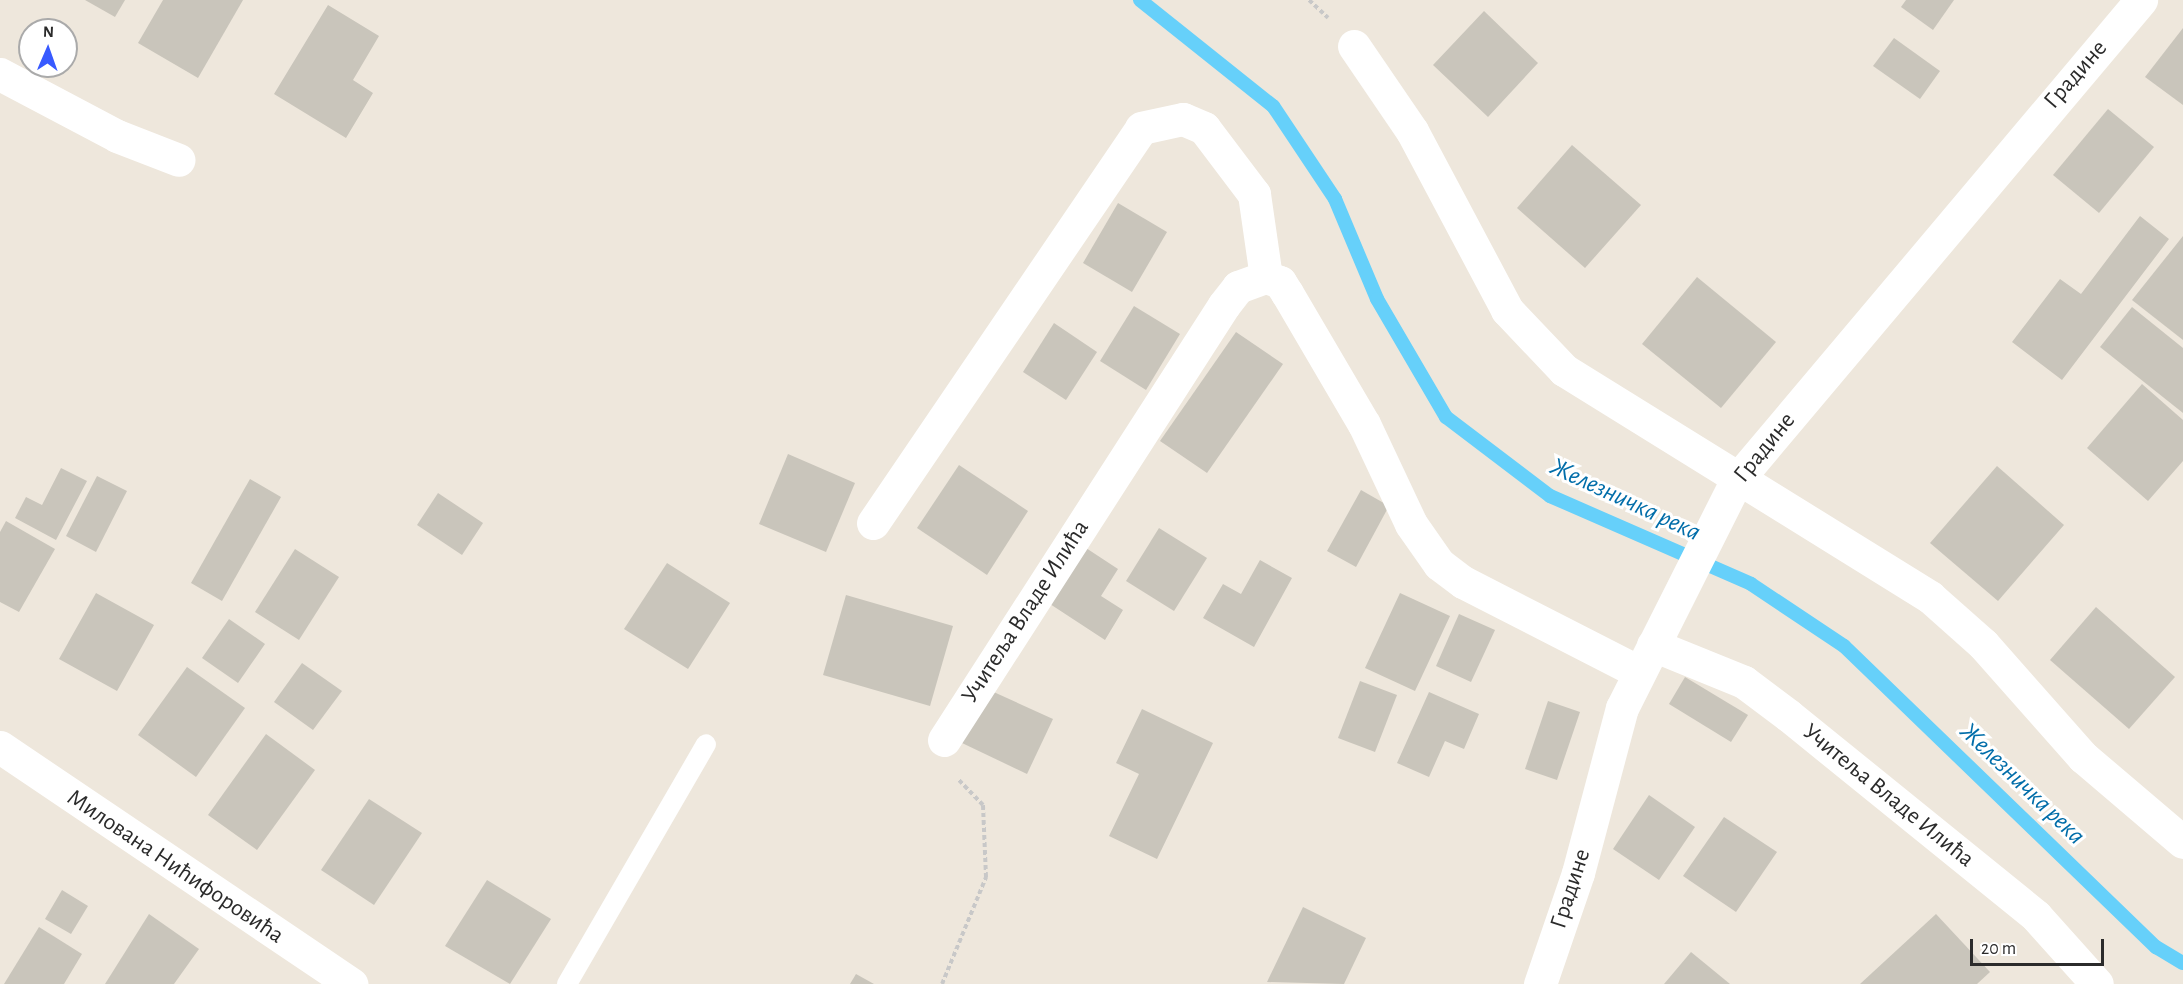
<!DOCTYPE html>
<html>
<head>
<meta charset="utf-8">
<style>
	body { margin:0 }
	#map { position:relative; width:2183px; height:984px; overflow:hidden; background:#eee7dc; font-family:"Alegreya Sans",sans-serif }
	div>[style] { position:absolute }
	.stream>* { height:14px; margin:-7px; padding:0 7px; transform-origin:7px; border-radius:7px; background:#66d0fa }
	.building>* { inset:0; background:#c9c5bb }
	.path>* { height:4px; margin-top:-2px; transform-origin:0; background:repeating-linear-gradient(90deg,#c8c8c8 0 4.5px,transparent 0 7.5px) }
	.lane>* { height:20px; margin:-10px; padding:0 10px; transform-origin:10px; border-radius:10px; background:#fff }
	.street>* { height:33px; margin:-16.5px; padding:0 16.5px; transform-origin:16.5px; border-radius:16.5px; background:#fff }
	span { translate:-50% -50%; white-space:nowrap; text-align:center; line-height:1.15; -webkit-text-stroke:6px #fff; paint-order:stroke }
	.street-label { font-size:24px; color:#2b2b2b }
	.water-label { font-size:26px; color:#016da9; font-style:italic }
	.north { position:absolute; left:18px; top:18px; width:60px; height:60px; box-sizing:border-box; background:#fff; border:2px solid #aaa; border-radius:50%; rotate:2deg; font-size:16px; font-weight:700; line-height:24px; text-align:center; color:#2b2b2b }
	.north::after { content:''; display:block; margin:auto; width:21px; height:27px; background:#385aff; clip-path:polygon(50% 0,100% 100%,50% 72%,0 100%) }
	.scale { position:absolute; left:1970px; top:939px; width:134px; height:27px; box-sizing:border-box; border:3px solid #2b2b2b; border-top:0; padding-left:8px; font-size:18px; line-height:21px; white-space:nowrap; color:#2b2b2b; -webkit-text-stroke:4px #fff; paint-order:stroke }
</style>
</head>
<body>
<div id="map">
	<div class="stream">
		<i style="left:1140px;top:0;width:170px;rotate:38.6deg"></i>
		<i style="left:1273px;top:106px;width:112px;rotate:56.3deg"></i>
		<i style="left:1335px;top:199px;width:108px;rotate:67.2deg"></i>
		<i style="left:1377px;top:299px;width:137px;rotate:59.7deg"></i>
		<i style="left:1446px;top:417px;width:131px;rotate:37.2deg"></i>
		<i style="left:1550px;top:496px;width:219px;rotate:23.6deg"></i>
		<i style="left:1751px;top:584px;width:112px;rotate:33.7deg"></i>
		<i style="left:1844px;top:646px;width:434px;rotate:44deg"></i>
		<i style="left:2156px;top:947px;width:31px;rotate:31deg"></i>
	</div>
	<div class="building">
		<i style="clip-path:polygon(85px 0,125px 0,115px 17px)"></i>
		<i style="clip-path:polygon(163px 0,243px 0,198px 78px,138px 43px)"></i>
		<i style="clip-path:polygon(1906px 0,1954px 0,1933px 30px,1901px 7px)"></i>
		<i style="clip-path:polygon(328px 5px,379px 36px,353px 80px,373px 93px,346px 138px,274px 94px)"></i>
		<i style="clip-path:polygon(1484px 11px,1538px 63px,1488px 117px,1433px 65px)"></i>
		<i style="clip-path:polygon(2183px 28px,2183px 105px,2145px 77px)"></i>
		<i style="clip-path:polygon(1894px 38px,1940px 71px,1920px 99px,1873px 66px)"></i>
		<i style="clip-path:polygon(2108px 109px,2154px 147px,2099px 213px,2053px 175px)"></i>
		<i style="clip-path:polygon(1572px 145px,1641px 205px,1585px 268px,1517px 208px)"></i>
		<i style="clip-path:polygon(1118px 203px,1167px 232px,1132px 292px,1083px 263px)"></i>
		<i style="clip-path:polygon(2140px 216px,2169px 239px,2062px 380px,2012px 342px,2060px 279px,2081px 294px)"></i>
		<i style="clip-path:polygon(2183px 236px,2183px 340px,2132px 300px)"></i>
		<i style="clip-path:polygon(1697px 277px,1776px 342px,1721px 408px,1642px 344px)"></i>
		<i style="clip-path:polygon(1134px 306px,1180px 334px,1146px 390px,1100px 361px)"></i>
		<i style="clip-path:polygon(2132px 307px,2183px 348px,2183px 413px,2100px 347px)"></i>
		<i style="clip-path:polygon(1054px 323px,1097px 352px,1066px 400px,1023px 372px)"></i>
		<i style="clip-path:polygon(1236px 332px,1283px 364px,1207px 473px,1160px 441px)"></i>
		<i style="clip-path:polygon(2142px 384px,2183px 420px,2183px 461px,2148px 501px,2087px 448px)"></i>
		<i style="clip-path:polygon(788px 454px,855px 483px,826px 552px,759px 524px)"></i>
		<i style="clip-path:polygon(959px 465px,1028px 511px,987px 575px,917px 528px)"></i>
		<i style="clip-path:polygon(1997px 466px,2064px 525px,1998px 601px,1930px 543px)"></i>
		<i style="clip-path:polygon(61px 468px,87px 481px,56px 540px,15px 518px,26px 497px,42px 505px)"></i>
		<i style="clip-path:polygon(97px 476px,127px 491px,96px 552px,66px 536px)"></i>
		<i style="clip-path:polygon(250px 479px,281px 497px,222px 601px,191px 583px)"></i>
		<i style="clip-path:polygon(1361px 490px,1389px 506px,1356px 567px,1327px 551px)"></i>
		<i style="clip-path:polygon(438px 493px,483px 523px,462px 555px,417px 525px)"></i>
		<i style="clip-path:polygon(6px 521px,55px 549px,19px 612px,0 602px,0 532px)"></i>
		<i style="clip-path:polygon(1159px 528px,1207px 558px,1174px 611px,1126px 581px)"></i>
		<i style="clip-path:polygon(1086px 548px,1118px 569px,1101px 596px,1123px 610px,1105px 640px,1050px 604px)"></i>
		<i style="clip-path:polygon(295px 549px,339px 577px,299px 640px,255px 612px)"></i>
		<i style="clip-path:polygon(1260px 560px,1292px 578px,1254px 647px,1203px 618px,1223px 584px,1241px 594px)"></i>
		<i style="clip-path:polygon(667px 563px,730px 603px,688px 669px,624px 629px)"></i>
		<i style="clip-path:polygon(96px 593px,154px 625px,117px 691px,59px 659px)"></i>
		<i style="clip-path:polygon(1400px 593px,1450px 616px,1415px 691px,1365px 668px)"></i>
		<i style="clip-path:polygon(846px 595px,953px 626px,930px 706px,823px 675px)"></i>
		<i style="clip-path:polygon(2096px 607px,2175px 677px,2129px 729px,2050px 660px)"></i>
		<i style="clip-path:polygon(1459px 614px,1495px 630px,1471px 682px,1436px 666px)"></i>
		<i style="clip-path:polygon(229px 619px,265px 644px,238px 683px,202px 658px)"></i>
		<i style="clip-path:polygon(302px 663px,342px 691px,313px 730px,274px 702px)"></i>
		<i style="clip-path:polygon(187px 667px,245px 708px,196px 777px,138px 735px)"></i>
		<i style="clip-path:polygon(1685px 677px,1748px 715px,1731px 742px,1669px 704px)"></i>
		<i style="clip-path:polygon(1360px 681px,1397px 695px,1375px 752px,1338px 738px)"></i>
		<i style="clip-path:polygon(987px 689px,1053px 719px,1027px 774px,962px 743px)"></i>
		<i style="clip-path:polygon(1429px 692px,1479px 714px,1464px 749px,1445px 741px,1429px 777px,1397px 763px)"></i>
		<i style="clip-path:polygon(1548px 701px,1580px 712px,1557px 780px,1525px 769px)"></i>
		<i style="clip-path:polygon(1142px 709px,1213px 743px,1157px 859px,1109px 836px,1139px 774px,1116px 763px)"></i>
		<i style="clip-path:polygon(266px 734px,315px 770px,257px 850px,208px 815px)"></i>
		<i style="clip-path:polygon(1649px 795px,1695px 827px,1659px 880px,1613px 849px)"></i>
		<i style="clip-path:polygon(369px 799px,422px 833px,374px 905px,321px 870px)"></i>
		<i style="clip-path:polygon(1724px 817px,1777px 852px,1736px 912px,1683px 876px)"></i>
		<i style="clip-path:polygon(487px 880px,551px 919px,510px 984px,445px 946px)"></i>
		<i style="clip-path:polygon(62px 890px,88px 906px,71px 934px,45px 919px)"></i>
		<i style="clip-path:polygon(1303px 907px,1366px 938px,1344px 984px,1267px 982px)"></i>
		<i style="clip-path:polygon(149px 914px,199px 949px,174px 984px,105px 984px)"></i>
		<i style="clip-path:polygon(1936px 914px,1990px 972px,1977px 984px,1860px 984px)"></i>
		<i style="clip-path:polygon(39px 927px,82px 954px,64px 984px,4px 984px)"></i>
		<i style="clip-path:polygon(1691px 952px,1730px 984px,1664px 984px)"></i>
		<i style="clip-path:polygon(856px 974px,874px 984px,850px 984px)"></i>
	</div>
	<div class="path">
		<i style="left:1309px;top:0;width:26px;rotate:43deg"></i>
		<i style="left:942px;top:984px;width:116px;rotate:-67.6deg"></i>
		<i style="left:986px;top:877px;width:72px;rotate:-92.4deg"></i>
		<i style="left:983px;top:805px;width:37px;rotate:-134deg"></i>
	</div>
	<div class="lane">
		<i style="left:567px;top:984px;width:277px;rotate:-59.9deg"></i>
	</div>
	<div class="street">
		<i style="left:1354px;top:46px;width:103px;rotate:55.7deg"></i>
		<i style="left:1412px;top:131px;width:203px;rotate:62deg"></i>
		<i style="left:1507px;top:310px;width:83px;rotate:46.5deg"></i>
		<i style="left:1564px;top:370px;width:431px;rotate:31.8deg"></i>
		<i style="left:1930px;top:597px;width:71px;rotate:41.6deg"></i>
		<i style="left:1983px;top:644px;width:151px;rotate:48.5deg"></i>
		<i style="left:2083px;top:757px;width:131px;rotate:40.4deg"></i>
		<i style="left:0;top:74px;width:132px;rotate:27.9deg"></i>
		<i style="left:117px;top:136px;width:66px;rotate:21.2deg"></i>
		<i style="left:873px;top:523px;width:477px;rotate:-55.8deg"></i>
		<i style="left:1141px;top:128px;width:43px;rotate:-12.1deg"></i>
		<i style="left:1183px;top:119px;width:23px;rotate:23deg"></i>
		<i style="left:1204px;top:128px;width:83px;rotate:52.9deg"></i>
		<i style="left:1254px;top:194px;width:84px;rotate:81.8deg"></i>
		<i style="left:1653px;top:645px;width:98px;rotate:22.1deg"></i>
		<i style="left:1744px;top:682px;width:55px;rotate:36.9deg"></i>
		<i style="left:1788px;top:715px;width:319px;rotate:39deg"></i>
		<i style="left:2036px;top:916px;width:91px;rotate:48.1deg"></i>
		<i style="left:944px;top:740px;width:517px;rotate:-57.23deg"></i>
		<i style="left:1224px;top:305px;width:23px;rotate:-52deg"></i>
		<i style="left:1238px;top:287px;width:30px;rotate:-20deg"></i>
		<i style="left:1266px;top:277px;width:15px;rotate:20deg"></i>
		<i style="left:1280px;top:282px;width:13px;rotate:58deg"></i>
		<i style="left:1287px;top:293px;width:152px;rotate:59.6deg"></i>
		<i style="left:1364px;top:424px;width:110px;rotate:64.8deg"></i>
		<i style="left:1411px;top:524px;width:49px;rotate:55deg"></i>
		<i style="left:1439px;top:564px;width:30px;rotate:37deg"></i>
		<i style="left:1463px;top:582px;width:198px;rotate:27.1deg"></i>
		<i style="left:0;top:747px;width:424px;rotate:34deg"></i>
		<i style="left:1540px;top:984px;width:117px;rotate:-71.1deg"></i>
		<i style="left:1578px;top:873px;width:171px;rotate:-75.1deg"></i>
		<i style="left:1622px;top:708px;width:254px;rotate:-63.3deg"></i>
		<i style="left:1736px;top:481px;width:629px;rotate:-49.9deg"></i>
	</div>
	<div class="street-label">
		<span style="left:2076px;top:75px;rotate:-49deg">Градине</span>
		<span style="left:1765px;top:448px;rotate:-51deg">Градине</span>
		<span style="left:1026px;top:612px;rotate:-57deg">Учитеља Владе Илића</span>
		<span style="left:1888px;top:796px;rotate:39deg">Учитеља Владе Илића</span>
		<span style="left:175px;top:867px;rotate:34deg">Милована Нићифоровића</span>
		<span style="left:1571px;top:889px;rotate:-72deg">Градине</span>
	</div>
	<div class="water-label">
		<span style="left:1625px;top:500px;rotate:25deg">Железничка река</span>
		<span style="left:2022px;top:784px;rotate:44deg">Железничка река</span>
	</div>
	<div class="north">N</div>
	<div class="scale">20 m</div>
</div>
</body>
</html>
